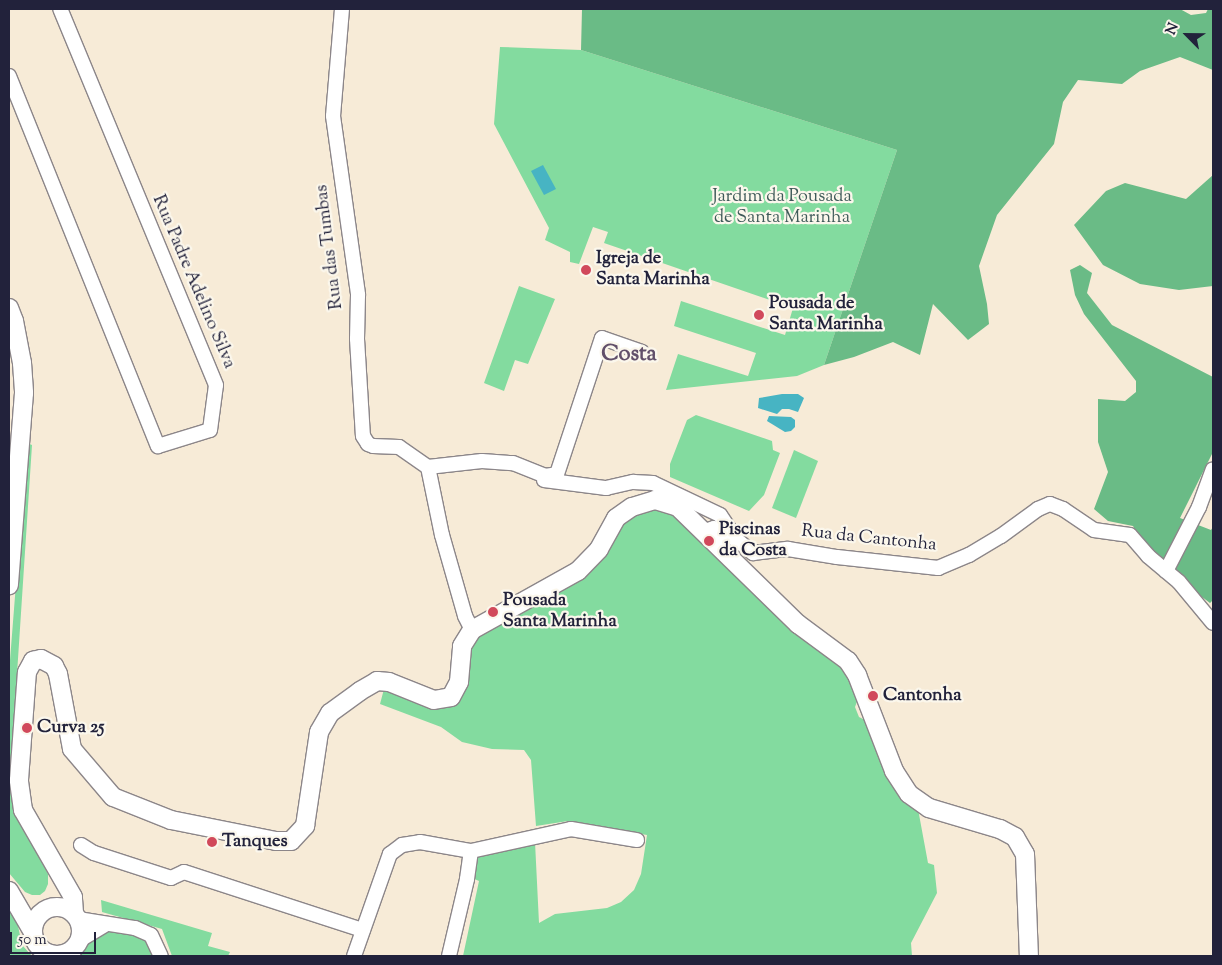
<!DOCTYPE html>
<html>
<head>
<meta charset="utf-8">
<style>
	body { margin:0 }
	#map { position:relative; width:1222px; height:965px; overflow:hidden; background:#f7ebd7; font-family:"Sorts Mill Goudy",serif }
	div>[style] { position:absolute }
	.green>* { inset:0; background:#83db9f }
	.forest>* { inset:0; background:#6abb86 }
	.water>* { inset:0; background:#47b4c3 }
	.roads { filter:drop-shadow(1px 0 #8c8689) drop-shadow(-1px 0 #8c8689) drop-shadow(0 1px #8c8689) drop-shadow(0 -1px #8c8689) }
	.minor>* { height:14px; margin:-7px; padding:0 7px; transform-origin:7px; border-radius:7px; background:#fff }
	.tertiary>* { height:18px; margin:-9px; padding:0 9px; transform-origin:9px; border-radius:9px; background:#fff }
	.tertiary>.ring { margin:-9px; padding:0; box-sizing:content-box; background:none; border:18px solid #fff; border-radius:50% }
	.dots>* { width:14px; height:14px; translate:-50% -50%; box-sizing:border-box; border:2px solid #fbf7ec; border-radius:50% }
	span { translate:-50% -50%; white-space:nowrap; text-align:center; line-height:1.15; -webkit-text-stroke:4.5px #fbf7ec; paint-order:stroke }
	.park-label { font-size:18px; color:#3f5a59 }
	.street-label { font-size:18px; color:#22223b }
	.poi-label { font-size:18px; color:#22223b; font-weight:700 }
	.left { translate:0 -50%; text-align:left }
	.district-label { font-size:22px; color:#62506a; font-weight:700 }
	.frame { position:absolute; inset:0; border:10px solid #22223b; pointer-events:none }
	.north { position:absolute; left:1162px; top:10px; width:50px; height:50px; -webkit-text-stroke:4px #fbf7ec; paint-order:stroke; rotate:293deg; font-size:14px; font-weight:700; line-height:20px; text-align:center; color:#22223b }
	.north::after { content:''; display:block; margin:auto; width:18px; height:22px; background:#22223b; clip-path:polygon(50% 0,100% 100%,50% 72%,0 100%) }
	.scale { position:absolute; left:10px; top:932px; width:86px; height:22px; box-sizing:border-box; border:2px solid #22223b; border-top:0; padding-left:6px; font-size:15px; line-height:18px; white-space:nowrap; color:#22223b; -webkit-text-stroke:4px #fbf7ec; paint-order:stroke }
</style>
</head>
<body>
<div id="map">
	<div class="green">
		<i style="clip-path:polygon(500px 47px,581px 50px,897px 150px,824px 365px,797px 376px,666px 390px,678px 354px,748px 376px,756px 353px,674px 326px,681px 301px,785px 335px,793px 308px,604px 243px,608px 232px,593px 227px,579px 264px,570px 262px,570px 252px,545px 240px,549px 228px,494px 124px)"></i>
		<i style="clip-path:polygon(519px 286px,555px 299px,528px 364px,515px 360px,504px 391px,484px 383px)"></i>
		<i style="clip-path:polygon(696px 415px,772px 441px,773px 450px,780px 453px,764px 495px,749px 511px,670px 477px,670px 464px,687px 420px)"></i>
		<i style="clip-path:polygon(27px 443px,32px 445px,10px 781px,12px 801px,48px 874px,48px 884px,45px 891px,40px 895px,32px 895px,25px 892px,9px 873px,9px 673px)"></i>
		<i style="clip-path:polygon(794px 450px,818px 461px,796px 518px,772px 508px)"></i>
		<i style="clip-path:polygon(643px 507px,670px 508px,845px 668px,858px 699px,855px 707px,859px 717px,867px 721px,918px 809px,928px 863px,934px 865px,937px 893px,911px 943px,912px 956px,463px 956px,479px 881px,472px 878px,477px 855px,535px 842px,539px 923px,555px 914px,607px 908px,621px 902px,634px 890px,641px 874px,647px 835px,568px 821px,536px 826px,531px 760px,524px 750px,492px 749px,462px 742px,441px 727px,380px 704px,384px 689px,445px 706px,476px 636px,518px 611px)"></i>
		<i style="clip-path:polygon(101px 900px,212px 933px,208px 946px,230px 952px,228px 956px,172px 956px,162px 929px,102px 912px)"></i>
		<i style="clip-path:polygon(9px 909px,17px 921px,22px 945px,32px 956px,9px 956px)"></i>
		<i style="clip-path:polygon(114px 930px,139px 935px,147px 942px,155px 956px,79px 956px,87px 942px,104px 932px)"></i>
	</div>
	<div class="forest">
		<i style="clip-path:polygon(582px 9px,1180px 9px,1191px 15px,1206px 13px,1208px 9px,1213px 9px,1213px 70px,1180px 57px,1140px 71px,1122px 84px,1078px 80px,1063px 102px,1054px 144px,997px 215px,979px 266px,987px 304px,989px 324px,968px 340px,933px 304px,920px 355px,893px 342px,854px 357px,824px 365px,897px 150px,581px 50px)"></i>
		<i style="clip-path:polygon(1213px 175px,1213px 286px,1179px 290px,1140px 284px,1103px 265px,1074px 225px,1106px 191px,1125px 183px,1186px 199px)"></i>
		<i style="clip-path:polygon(1080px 265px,1092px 273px,1087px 293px,1112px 325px,1213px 377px,1213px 452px,1180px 518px,1211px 530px,1213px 527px,1213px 600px,1210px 603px,1152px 559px,1133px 526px,1108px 521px,1094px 509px,1108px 472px,1098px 442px,1098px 399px,1125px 401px,1136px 392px,1136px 381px,1084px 314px,1075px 295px,1070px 270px)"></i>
	</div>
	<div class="water">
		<i style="clip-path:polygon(543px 165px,556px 189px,544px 195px,531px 171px)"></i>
		<i style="clip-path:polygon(782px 394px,798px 394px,804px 398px,798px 412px,789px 409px,782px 409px,777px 414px,758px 408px,759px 398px)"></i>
		<i style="clip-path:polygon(769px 416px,791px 417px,795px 420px,795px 427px,791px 431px,785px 432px,767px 421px)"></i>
	</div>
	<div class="roads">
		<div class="minor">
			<i style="left:342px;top:9px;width:107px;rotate:94.8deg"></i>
			<i style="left:333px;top:116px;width:181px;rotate:82deg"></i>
			<i style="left:358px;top:295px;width:44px;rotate:91.3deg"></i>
			<i style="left:357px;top:339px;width:97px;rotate:86.5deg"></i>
			<i style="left:363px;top:436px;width:9px;rotate:58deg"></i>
			<i style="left:368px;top:444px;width:5px;rotate:22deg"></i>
			<i style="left:373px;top:446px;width:26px;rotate:2deg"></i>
			<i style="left:399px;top:447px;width:35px;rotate:35deg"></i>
			<i style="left:9px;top:76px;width:399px;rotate:68.1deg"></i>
			<i style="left:158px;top:446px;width:54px;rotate:-17.1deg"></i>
			<i style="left:210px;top:430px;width:45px;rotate:-82.4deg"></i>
			<i style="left:216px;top:385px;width:407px;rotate:-112.5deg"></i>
			<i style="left:428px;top:467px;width:54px;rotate:-6.3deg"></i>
			<i style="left:482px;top:461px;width:31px;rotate:4deg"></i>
			<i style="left:513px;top:463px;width:35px;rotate:22deg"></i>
			<i style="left:545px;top:476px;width:12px;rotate:-9deg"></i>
			<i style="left:557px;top:474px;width:143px;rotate:-71.7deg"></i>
			<i style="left:602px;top:338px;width:42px;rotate:19.3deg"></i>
			<i style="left:428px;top:467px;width:69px;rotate:78.4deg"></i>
			<i style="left:442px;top:535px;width:84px;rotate:74.1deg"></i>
			<i style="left:465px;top:616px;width:16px;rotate:63deg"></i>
			<i style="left:544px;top:480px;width:63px;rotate:7.4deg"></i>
			<i style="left:606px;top:488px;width:28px;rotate:-13deg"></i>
			<i style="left:633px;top:482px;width:20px;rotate:3deg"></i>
			<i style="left:653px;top:483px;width:74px;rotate:25.5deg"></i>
			<i style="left:720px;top:515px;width:29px;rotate:56deg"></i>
			<i style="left:705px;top:531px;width:9px;rotate:-18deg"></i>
			<i style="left:714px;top:528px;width:26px;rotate:28deg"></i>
			<i style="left:737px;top:540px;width:21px;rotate:39deg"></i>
			<i style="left:753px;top:553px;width:35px;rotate:-7deg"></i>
			<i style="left:788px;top:549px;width:50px;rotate:9.3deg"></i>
			<i style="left:837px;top:557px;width:102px;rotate:6.2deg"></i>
			<i style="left:938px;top:568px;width:34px;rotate:-23deg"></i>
			<i style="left:969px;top:555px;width:37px;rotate:-31deg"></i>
			<i style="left:1001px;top:536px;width:46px;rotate:-36.1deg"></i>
			<i style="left:1038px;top:509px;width:13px;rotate:-23deg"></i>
			<i style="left:1050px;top:504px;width:14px;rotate:21deg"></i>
			<i style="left:1063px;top:509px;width:37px;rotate:34deg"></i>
			<i style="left:1094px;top:530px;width:36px;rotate:8deg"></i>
			<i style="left:1130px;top:535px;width:28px;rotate:49deg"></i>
			<i style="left:1148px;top:556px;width:40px;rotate:40deg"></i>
			<i style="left:1179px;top:582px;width:53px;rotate:50.3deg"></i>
			<i style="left:1166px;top:571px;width:72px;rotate:-62.7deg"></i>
			<i style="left:1199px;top:507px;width:40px;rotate:-69.8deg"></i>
			<i style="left:81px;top:845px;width:15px;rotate:32deg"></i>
			<i style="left:94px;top:853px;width:81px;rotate:18deg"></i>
			<i style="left:171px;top:878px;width:14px;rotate:-25deg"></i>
			<i style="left:184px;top:872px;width:188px;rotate:18deg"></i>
			<i style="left:78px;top:919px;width:58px;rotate:9deg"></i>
			<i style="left:135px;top:928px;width:17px;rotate:24deg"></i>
			<i style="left:151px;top:935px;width:23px;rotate:65deg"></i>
			<i style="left:80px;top:940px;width:31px;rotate:-31deg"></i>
			<i style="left:49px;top:954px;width:2px;rotate:90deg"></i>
			<i style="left:72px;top:956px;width:9px;rotate:-69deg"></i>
			<i style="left:354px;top:956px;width:108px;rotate:-70.6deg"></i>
			<i style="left:390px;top:854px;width:15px;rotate:-37deg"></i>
			<i style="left:402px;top:845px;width:18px;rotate:-9deg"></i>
			<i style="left:420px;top:842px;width:52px;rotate:10deg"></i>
			<i style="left:471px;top:851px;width:102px;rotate:-12.4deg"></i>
			<i style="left:571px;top:829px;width:67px;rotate:9.5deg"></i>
			<i style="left:449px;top:956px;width:79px;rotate:-76.8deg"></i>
			<i style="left:467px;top:879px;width:28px;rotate:-82deg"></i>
		</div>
		<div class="tertiary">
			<i style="left:9px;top:308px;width:14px;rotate:69deg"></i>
			<i style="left:14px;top:321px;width:43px;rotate:79.2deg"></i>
			<i style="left:22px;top:363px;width:30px;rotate:86deg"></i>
			<i style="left:24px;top:393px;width:193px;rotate:94.5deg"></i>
			<i style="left:9px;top:891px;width:48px;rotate:59.7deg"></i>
			<i class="ring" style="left:33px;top:907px;width:30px;height:30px"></i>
			<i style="left:74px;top:913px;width:16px;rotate:-94deg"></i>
			<i style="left:73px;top:897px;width:100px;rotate:-119.9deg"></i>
			<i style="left:23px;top:810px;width:30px;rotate:-98deg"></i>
			<i style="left:19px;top:780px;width:108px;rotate:-85.8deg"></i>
			<i style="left:27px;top:672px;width:13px;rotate:-61deg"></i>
			<i style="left:33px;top:661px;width:8px;rotate:-14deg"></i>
			<i style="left:41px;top:659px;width:15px;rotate:28deg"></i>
			<i style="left:54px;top:666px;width:9px;rotate:63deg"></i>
			<i style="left:58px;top:674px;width:76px;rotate:79.4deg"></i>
			<i style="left:72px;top:749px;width:63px;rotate:49.5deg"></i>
			<i style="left:113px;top:797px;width:62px;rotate:21.6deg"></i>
			<i style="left:171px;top:820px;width:107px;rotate:11.3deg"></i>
			<i style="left:276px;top:841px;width:15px"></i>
			<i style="left:291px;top:841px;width:21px;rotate:-47deg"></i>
			<i style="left:305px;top:826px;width:95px;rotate:-81.5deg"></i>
			<i style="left:319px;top:732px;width:22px;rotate:-60deg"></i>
			<i style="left:330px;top:713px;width:37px;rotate:-36deg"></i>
			<i style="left:360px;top:691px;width:20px;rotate:-30deg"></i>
			<i style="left:377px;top:681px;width:12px;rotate:5deg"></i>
			<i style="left:389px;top:682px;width:48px;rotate:21.8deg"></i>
			<i style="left:434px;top:700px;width:17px;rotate:-10deg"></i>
			<i style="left:451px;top:697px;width:17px;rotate:-62deg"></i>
			<i style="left:459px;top:682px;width:36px;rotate:-85deg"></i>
			<i style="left:462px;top:646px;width:19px;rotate:-58deg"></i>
			<i style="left:472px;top:630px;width:121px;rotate:-29.1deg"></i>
			<i style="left:578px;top:571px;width:30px;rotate:-46deg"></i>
			<i style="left:599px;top:549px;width:35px;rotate:-61deg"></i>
			<i style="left:616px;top:518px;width:19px;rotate:-35deg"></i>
			<i style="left:632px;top:507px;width:24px;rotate:-17deg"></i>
			<i style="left:655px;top:500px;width:24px;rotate:17deg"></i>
			<i style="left:678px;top:507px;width:168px;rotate:44.3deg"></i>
			<i style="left:798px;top:624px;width:62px;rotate:36.5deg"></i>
			<i style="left:848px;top:661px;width:17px;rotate:57deg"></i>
			<i style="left:857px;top:675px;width:103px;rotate:68.9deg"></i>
			<i style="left:894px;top:771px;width:27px;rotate:57deg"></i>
			<i style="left:909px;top:794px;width:24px;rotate:35deg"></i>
			<i style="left:929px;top:808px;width:74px;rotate:16.5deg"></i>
			<i style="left:1000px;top:829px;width:17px;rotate:28deg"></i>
			<i style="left:1015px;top:837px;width:20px;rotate:60deg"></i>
			<i style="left:1025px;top:854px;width:102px;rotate:87.8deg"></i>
		</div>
	</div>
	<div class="dots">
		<i style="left:586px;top:270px;background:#d1495b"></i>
		<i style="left:759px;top:315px;background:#d1495b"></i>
		<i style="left:709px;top:541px;background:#d1495b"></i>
		<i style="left:493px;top:612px;background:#d1495b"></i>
		<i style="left:873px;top:696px;background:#d1495b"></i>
		<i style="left:27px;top:728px;background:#d1495b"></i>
		<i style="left:212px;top:842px;background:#d1495b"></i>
	</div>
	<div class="park-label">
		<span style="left:782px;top:208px">Jardim da Pousada<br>de Santa Marinha</span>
	</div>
	<div class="street-label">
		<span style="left:330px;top:247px;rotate:-97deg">Rua das Tumbas</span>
		<span style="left:193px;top:282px;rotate:67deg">Rua Padre Adelino Silva</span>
		<span style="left:869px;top:539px;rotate:6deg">Rua da Cantonha</span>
	</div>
	<div class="poi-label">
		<span class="left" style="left:596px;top:270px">Igreja de<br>Santa Marinha</span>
		<span class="left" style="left:769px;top:315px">Pousada de<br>Santa Marinha</span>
		<span class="left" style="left:719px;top:541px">Piscinas<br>da Costa</span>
		<span class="left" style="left:503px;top:612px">Pousada<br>Santa Marinha</span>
		<span class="left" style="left:883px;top:696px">Cantonha</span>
		<span class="left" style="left:37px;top:728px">Curva 25</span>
		<span class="left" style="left:222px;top:842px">Tanques</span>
	</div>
	<div class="district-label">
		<span style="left:629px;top:356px">Costa</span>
	</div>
	<div class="frame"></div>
	<div class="north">N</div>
	<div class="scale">50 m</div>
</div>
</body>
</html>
